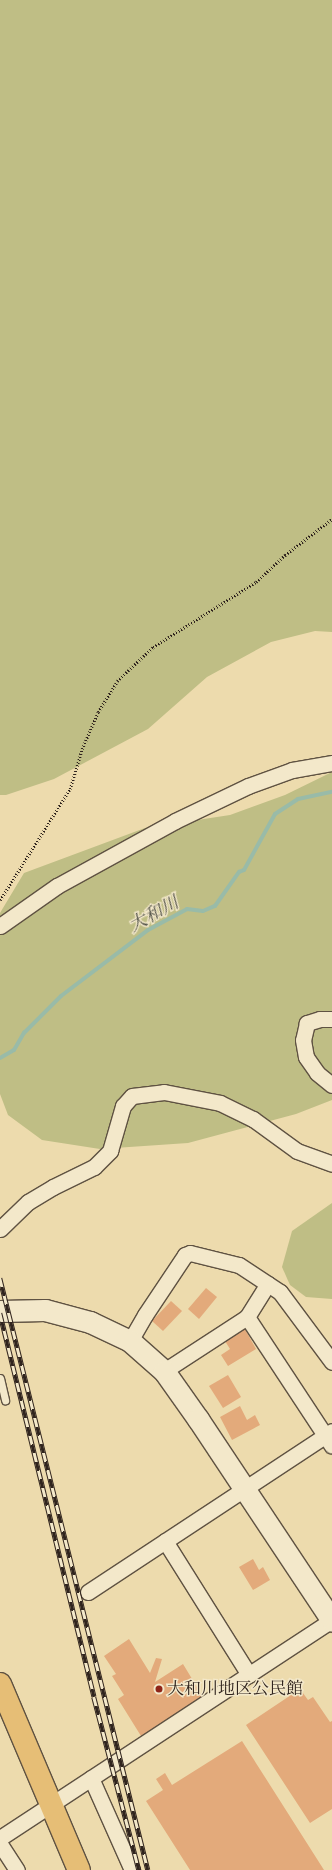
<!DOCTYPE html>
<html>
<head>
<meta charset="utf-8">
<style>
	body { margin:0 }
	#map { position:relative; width:332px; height:1870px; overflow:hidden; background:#eddbad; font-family:Cardo,"Noto Serif JP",serif }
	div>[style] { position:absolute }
	.green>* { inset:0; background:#bfbe85 }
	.stream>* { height:4px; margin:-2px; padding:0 2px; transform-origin:2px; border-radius:2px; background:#99bba8 }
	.building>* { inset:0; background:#e3aa7b }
	.path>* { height:2.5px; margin-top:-1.25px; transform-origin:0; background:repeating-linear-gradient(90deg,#30241e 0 1px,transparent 0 3px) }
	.roads { filter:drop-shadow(1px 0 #5f5242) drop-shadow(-1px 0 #5f5242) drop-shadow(0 1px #5f5242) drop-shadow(0 -1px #5f5242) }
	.lane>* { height:7px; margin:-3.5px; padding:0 3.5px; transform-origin:3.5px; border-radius:3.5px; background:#f3e8ca }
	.street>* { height:15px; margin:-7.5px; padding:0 7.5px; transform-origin:7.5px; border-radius:7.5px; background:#f3e8ca }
	.secondary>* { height:21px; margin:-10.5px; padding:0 10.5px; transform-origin:10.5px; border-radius:10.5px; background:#f3e8ca }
	.highway>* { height:22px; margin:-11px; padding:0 11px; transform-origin:11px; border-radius:11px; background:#e6be76 }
	.rail>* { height:4.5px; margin-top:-2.25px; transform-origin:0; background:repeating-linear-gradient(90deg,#f3e8ca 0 9px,#30241e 0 18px); box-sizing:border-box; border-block:1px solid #30241e }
	.dots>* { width:11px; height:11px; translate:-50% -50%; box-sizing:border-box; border:2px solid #f3e8ca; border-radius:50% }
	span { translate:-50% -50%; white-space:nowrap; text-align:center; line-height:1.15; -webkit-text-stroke:3px #f3e8ca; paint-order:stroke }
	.poi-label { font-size:17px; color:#30241e }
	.left { translate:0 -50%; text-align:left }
	.water-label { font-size:18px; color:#505147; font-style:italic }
</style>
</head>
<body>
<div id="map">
	<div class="green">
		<i style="clip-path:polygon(0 0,332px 0,332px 632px,315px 631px,271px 642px,207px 677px,148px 729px,54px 779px,6px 795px,0 795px)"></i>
		<i style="clip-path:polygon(332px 772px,332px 1100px,296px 1114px,188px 1143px,100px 1149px,42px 1140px,8px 1115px,0 1094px,0 913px,24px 873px,145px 828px,230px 815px,285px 795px)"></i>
		<i style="clip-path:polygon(332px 1203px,332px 1299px,306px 1297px,290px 1285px,282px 1267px,292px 1231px)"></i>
	</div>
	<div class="stream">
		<i style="left:0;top:1058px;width:16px;rotate:-30deg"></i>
		<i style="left:14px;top:1050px;width:20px;rotate:-60deg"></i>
		<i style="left:24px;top:1033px;width:52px;rotate:-45deg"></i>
		<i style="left:61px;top:996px;width:109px;rotate:-37.2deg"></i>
		<i style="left:148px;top:930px;width:44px;rotate:-28.3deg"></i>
		<i style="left:187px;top:909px;width:16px;rotate:7deg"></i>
		<i style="left:203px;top:911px;width:13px;rotate:-23deg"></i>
		<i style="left:215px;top:906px;width:42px;rotate:-54.8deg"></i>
		<i style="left:239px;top:872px;width:5px;rotate:-22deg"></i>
		<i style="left:244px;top:870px;width:64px;rotate:-61deg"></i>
		<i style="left:275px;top:814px;width:27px;rotate:-33deg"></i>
		<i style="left:298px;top:799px;width:35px;rotate:-12deg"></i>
	</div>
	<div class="building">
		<i style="clip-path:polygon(206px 1288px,217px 1297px,199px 1319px,188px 1309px)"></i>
		<i style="clip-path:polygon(171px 1301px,182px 1311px,163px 1331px,152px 1321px)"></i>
		<i style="clip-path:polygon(245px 1329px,256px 1349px,228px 1366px,221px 1355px,230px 1349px,225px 1341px)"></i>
		<i style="clip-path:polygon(228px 1375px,241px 1397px,223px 1408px,209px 1386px)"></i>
		<i style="clip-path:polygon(240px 1406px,247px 1420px,255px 1415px,260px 1425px,232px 1440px,220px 1417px)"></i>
		<i style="clip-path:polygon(253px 1559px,259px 1570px,263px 1567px,270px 1580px,253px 1590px,239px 1567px)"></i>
		<i style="clip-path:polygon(129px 1639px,150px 1673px,156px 1658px,162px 1659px,155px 1682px,183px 1664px,203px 1697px,141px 1736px,118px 1699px,124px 1695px,112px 1676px,116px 1674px,104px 1656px)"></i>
		<i style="clip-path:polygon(300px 1689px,308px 1700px,313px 1697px,330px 1722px,332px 1721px,332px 1809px,310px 1823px,246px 1725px)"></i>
		<i style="clip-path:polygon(242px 1741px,324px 1870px,190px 1870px,146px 1801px,163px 1790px,156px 1779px,165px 1773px,172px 1785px)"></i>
	</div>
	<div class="path">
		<i style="left:0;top:900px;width:131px;rotate:-57.8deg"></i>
		<i style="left:70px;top:789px;width:42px;rotate:-73.3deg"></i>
		<i style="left:82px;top:749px;width:40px;rotate:-66.6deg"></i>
		<i style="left:98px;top:712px;width:36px;rotate:-58deg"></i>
		<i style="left:117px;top:681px;width:50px;rotate:-43.4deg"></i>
		<i style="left:153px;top:647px;width:122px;rotate:-32.3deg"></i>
		<i style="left:256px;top:582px;width:40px;rotate:-43deg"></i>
		<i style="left:285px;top:555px;width:59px;rotate:-37.5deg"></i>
	</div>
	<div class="roads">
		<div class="lane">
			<i style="left:0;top:1378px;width:23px;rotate:77deg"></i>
		</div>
		<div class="street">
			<i style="left:0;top:926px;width:70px;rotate:-35.1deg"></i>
			<i style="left:57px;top:886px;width:135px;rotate:-28.8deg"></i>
			<i style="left:175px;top:821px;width:81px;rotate:-25.6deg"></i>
			<i style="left:248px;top:786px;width:47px;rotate:-20deg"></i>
			<i style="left:292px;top:770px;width:41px;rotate:-9.9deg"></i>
			<i style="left:332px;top:1019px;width:12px;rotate:180deg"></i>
			<i style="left:320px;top:1019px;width:14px;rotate:163deg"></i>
			<i style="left:307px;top:1023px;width:17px;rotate:103deg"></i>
			<i style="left:303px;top:1040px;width:17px;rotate:80deg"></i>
			<i style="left:306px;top:1057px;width:19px;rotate:55deg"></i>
			<i style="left:317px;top:1073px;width:19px;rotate:39deg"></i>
			<i style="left:0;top:1229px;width:39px;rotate:-44deg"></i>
			<i style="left:28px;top:1202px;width:29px;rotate:-31deg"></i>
			<i style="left:53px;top:1187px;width:46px;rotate:-26deg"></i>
			<i style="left:94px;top:1167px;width:23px;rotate:-45deg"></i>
			<i style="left:110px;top:1151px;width:47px;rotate:-73.9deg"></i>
			<i style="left:123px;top:1106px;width:13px;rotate:-48deg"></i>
			<i style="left:132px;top:1096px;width:32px;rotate:-7deg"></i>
			<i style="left:164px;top:1092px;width:57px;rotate:11.1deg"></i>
			<i style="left:220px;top:1103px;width:37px;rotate:26deg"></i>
			<i style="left:253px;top:1119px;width:54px;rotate:36deg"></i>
			<i style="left:297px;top:1151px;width:37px;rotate:20deg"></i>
			<i style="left:247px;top:1317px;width:154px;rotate:56.6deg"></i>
			<i style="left:130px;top:1341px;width:30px;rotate:-60deg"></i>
			<i style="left:145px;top:1315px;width:72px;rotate:-56.3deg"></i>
			<i style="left:185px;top:1255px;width:5px;rotate:-22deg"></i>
			<i style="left:190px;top:1253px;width:50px;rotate:13.8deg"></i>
			<i style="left:239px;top:1265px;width:49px;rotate:33.4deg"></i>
			<i style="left:280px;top:1292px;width:87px;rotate:53.4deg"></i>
			<i style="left:164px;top:1371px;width:99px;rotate:-33deg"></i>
			<i style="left:247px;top:1317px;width:39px;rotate:-58deg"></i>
			<i style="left:165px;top:1541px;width:158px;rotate:57.9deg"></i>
			<i style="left:88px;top:1592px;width:292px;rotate:-33.4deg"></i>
			<i style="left:91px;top:1778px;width:101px;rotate:66deg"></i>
			<i style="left:0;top:1838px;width:397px;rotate:-33.3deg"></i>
			<i style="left:0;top:1844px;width:31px;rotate:57deg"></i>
		</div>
		<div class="secondary">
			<i style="left:0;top:1311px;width:45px;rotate:-1.3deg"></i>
			<i style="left:45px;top:1310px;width:47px;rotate:14.9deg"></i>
			<i style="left:90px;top:1322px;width:44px;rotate:25.4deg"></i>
			<i style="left:130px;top:1341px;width:45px;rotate:41.4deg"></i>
			<i style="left:164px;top:1371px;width:59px;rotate:54.7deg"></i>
			<i style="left:198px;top:1419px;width:242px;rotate:56.4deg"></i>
		</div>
		<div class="highway">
			<i style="left:0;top:1684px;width:202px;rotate:67deg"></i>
		</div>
	</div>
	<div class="rail">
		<i style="left:0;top:1278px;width:610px;rotate:75.96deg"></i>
		<i style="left:0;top:1313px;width:395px;rotate:76.2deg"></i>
		<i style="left:94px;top:1697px;width:179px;rotate:75.4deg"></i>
	</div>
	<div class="dots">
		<i style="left:159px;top:1689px;background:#8f2418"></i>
	</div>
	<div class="poi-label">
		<span class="left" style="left:167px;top:1689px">大和川地区公民館</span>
	</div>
	<div class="water-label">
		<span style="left:154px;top:915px;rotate:-29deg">大和川</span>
	</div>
</div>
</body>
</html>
